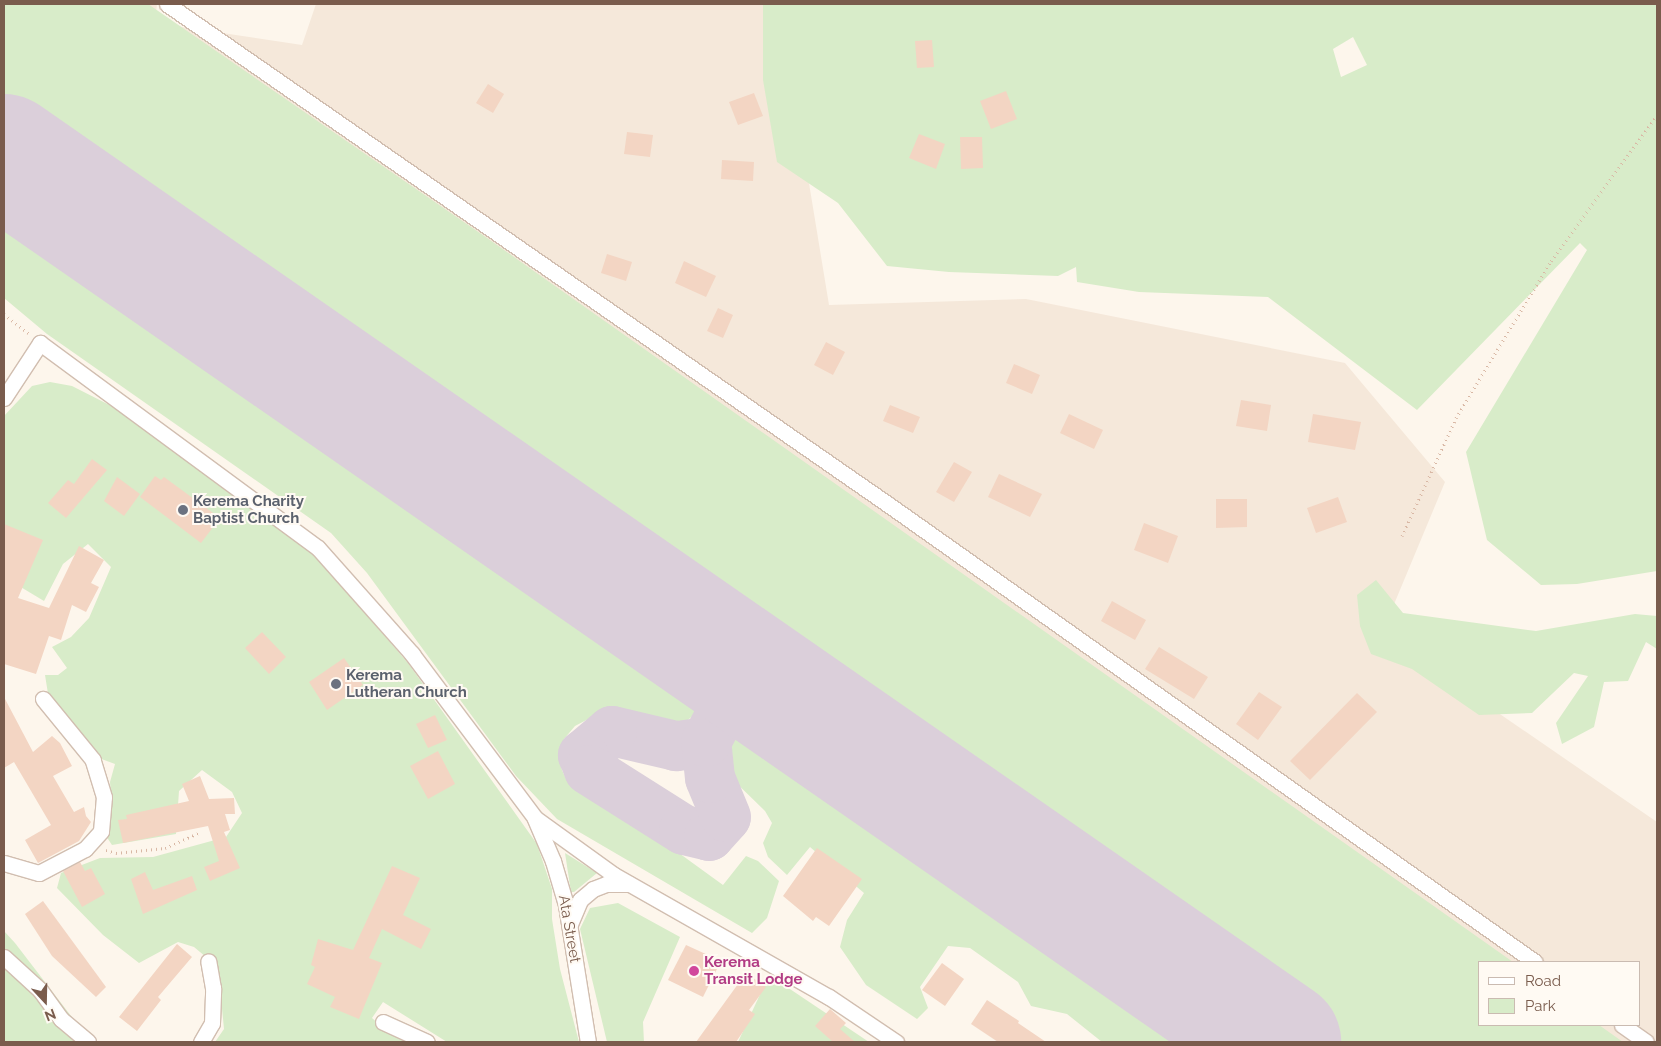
<!DOCTYPE html>
<html>
<head>
<meta charset="utf-8">
<style>
	body { margin:0 }
	#map { position:relative; width:1661px; height:1046px; overflow:hidden; background:#fdf6ec; font-family:Raleway,sans-serif }
	div>[style] { position:absolute }
	.residential>* { inset:0; background:#f5e8da }
	.green>* { inset:0; background:#d8ecc9 }
	.taxiway>* { height:50px; margin:-25px; padding:0 25px; transform-origin:25px; border-radius:25px; background:#dbcfda }
	.runway>* { height:124px; margin:-62px; padding:0 62px; transform-origin:62px; border-radius:62px; background:#dbcfda }
	.building>* { inset:0; background:#f3d5c3 }
	.path>* { height:3px; margin-top:-1.5px; transform-origin:0; background:repeating-linear-gradient(90deg,#d9b8a5 0 1px,transparent 0 5px) }
	.roads { filter:drop-shadow(1px 0 #d1beb0) drop-shadow(-1px 0 #d1beb0) drop-shadow(0 1px #d1beb0) drop-shadow(0 -1px #d1beb0) }
	.minor>* { height:15px; margin:-7.5px; padding:0 7.5px; transform-origin:7.5px; border-radius:7.5px; background:#fff }
	.dots>* { width:14px; height:14px; translate:-50% -50%; box-sizing:border-box; border:2px solid #fffaf3; border-radius:50% }
	span { translate:-50% -50%; white-space:nowrap; text-align:center; line-height:1.15; -webkit-text-stroke:4px #fffaf3; paint-order:stroke }
	.worship-label { font-size:15px; color:#5b616d; font-weight:700 }
	.left { translate:0 -50%; text-align:left }
	.street-label { font-size:15px; color:#7a5c4d }
	.hotel-label { font-size:15px; color:#b23c85; font-weight:700 }
	.frame { position:absolute; inset:0; border:5px solid #7a5c4d; pointer-events:none }
	.legend { position:absolute; left:1478px; top:961px; width:162px; height:65px; box-sizing:border-box; background:#fffaf3; border:1px solid #cabbb1; margin:0; padding:6px 9px; list-style:none; font-size:15px; color:#7a5c4d }
	.legend li { display:flex; align-items:center; gap:10px; height:25px }
	.legend b { width:25px; border:1px solid #cabbb1 }
	.north { position:absolute; left:20px; top:976px; width:50px; height:50px; -webkit-text-stroke:4px #fffaf3; paint-order:stroke; rotate:159deg; font-size:14px; font-weight:700; line-height:20px; text-align:center; color:#7a5c4d }
	.north::after { content:''; display:block; margin:auto; width:18px; height:22px; background:#7a5c4d; clip-path:polygon(50% 0,100% 100%,50% 72%,0 100%) }
</style>
</head>
<body>
<div id="map">
	<div class="residential">
		<i style="clip-path:polygon(evenodd,4px 4px,157px 4px,155px 23px,302px 45px,316px 4px,810px 4px,807px 171px,829px 305px,1026px 299px,1345px 363px,1445px 482px,1382px 633px,1657px 822px,1657px 1042px,1430px 1042px,4px 4px,1480px 962px,1640px 962px,1640px 1025px,1480px 1025px,1480px 962px)"></i>
	</div>
	<div class="green">
		<i style="clip-path:polygon(4px 4px,148px 4px,487px 238px,1513px 962px,1480px 962px,1480px 1025px,1599px 1025px,1623px 1042px,1315px 1042px,683px 598px,598px 545px,254px 296px,4px 125px)"></i>
		<i style="clip-path:polygon(evenodd,763px 4px,1657px 4px,1657px 571px,1577px 584px,1541px 585px,1487px 540px,1466px 452px,1587px 250px,1580px 243px,1417px 410px,1268px 297px,1139px 292px,1077px 282px,1076px 267px,1058px 276px,949px 272px,887px 266px,838px 203px,777px 162px,763px 80px,763px 4px,1353px 37px,1367px 65px,1341px 77px,1333px 49px,1353px 37px)"></i>
		<i style="clip-path:polygon(4px 181px,456px 485px,682px 649px,703px 671px,705px 695px,697px 712px,681px 726px,615px 712px,594px 716px,575px 726px,564px 739px,559px 758px,562px 770px,566px 779px,603px 798px,723px 885px,746px 856px,758px 861px,779px 881px,767px 918px,752px 933px,557px 819px,516px 776px,367px 573px,331px 533px,47px 334px,4px 298px)"></i>
		<i style="clip-path:polygon(50px 382px,72px 386px,141px 421px,306px 545px,408px 663px,537px 844px,552px 889px,552px 919px,560px 969px,579px 1042px,447px 1042px,383px 1002px,372px 1018px,391px 1035px,408px 1042px,215px 1042px,224px 1029px,218px 967px,194px 947px,178px 942px,139px 963px,103px 935px,57px 888px,61px 873px,100px 858px,153px 857px,226px 837px,242px 813px,232px 792px,202px 770px,179px 791px,176px 834px,112px 845px,104px 833px,112px 807px,110px 782px,115px 764px,96px 757px,49px 700px,45px 675px,58px 675px,67px 668px,52px 647px,71px 637px,89px 618px,111px 567px,88px 544px,63px 564px,44px 601px,4px 577px,4px 416px,32px 386px)"></i>
		<i style="clip-path:polygon(1376px 580px,1403px 613px,1536px 631px,1635px 614px,1657px 616px,1657px 649px,1646px 642px,1628px 681px,1604px 682px,1594px 727px,1562px 744px,1556px 723px,1588px 676px,1574px 673px,1532px 713px,1479px 715px,1412px 669px,1371px 654px,1360px 626px,1357px 595px)"></i>
		<i style="clip-path:polygon(755px 712px,779px 717px,1246px 1042px,1102px 1042px,1067px 1014px,1031px 1006px,1018px 982px,970px 948px,948px 946px,920px 987px,928px 1008px,917px 1019px,866px 985px,840px 947px,847px 920px,864px 893px,810px 847px,787px 875px,768px 857px,763px 843px,772px 823px,765px 811px,725px 772px,721px 754px,723px 740px,736px 719px)"></i>
		<i style="clip-path:polygon(565px 853px,597px 873px,574px 892px,571px 892px)"></i>
		<i style="clip-path:polygon(618px 903px,680px 937px,643px 1022px,644px 1042px,607px 1042px,580px 929px,590px 908px)"></i>
		<i style="clip-path:polygon(4px 931px,15px 943px,91px 1042px,4px 1042px)"></i>
		<i style="clip-path:polygon(769px 975px,869px 1042px,738px 1042px)"></i>
	</div>
	<div class="taxiway">
		<i style="left:706px;top:742px;width:30px;rotate:172deg"></i>
		<i style="left:676px;top:746px;width:66px;rotate:-166.8deg"></i>
		<i style="left:612px;top:731px;width:38px;rotate:140deg"></i>
		<i style="left:583px;top:755px;width:16px;rotate:68deg"></i>
		<i style="left:589px;top:770px;width:112px;rotate:32.3deg"></i>
		<i style="left:684px;top:830px;width:26px;rotate:13deg"></i>
		<i style="left:709px;top:836px;width:25px;rotate:-48deg"></i>
		<i style="left:726px;top:817px;width:42px;rotate:-112.3deg"></i>
		<i style="left:710px;top:778px;width:36px;rotate:-96deg"></i>
		<i style="left:706px;top:742px;width:81px;rotate:-61.8deg"></i>
	</div>
	<div class="runway">
		<i style="left:4px;top:156px;width:1553px;rotate:34.8deg"></i>
	</div>
	<div class="building">
		<i style="clip-path:polygon(932px 40px,934px 67px,917px 68px,915px 41px)"></i>
		<i style="clip-path:polygon(488px 84px,504px 94px,493px 113px,476px 103px)"></i>
		<i style="clip-path:polygon(1006px 91px,1017px 119px,991px 129px,980px 101px)"></i>
		<i style="clip-path:polygon(754px 93px,763px 116px,738px 125px,729px 102px)"></i>
		<i style="clip-path:polygon(627px 132px,653px 135px,650px 157px,624px 154px)"></i>
		<i style="clip-path:polygon(919px 134px,945px 144px,936px 169px,909px 158px)"></i>
		<i style="clip-path:polygon(960px 137px,982px 137px,983px 168px,961px 169px)"></i>
		<i style="clip-path:polygon(722px 160px,754px 162px,753px 181px,721px 179px)"></i>
		<i style="clip-path:polygon(607px 254px,632px 262px,626px 281px,601px 273px)"></i>
		<i style="clip-path:polygon(684px 261px,716px 276px,706px 297px,675px 283px)"></i>
		<i style="clip-path:polygon(718px 308px,733px 315px,723px 338px,707px 331px)"></i>
		<i style="clip-path:polygon(826px 342px,845px 352px,833px 375px,814px 365px)"></i>
		<i style="clip-path:polygon(1014px 364px,1040px 375px,1032px 394px,1006px 383px)"></i>
		<i style="clip-path:polygon(1241px 400px,1271px 405px,1267px 431px,1236px 426px)"></i>
		<i style="clip-path:polygon(890px 405px,920px 417px,913px 433px,883px 421px)"></i>
		<i style="clip-path:polygon(1069px 414px,1103px 430px,1094px 449px,1060px 433px)"></i>
		<i style="clip-path:polygon(1313px 414px,1361px 422px,1355px 450px,1308px 442px)"></i>
		<i style="clip-path:polygon(92px 459px,107px 470px,66px 518px,48px 503px,68px 480px,74px 484px)"></i>
		<i style="clip-path:polygon(954px 462px,972px 472px,954px 502px,936px 492px)"></i>
		<i style="clip-path:polygon(999px 474px,1042px 494px,1030px 517px,988px 497px)"></i>
		<i style="clip-path:polygon(155px 476px,161px 480px,164px 477px,220px 518px,201px 543px,140px 497px)"></i>
		<i style="clip-path:polygon(117px 477px,140px 494px,124px 516px,104px 501px)"></i>
		<i style="clip-path:polygon(1338px 497px,1347px 522px,1316px 533px,1307px 508px)"></i>
		<i style="clip-path:polygon(1216px 499px,1247px 499px,1247px 527px,1216px 528px)"></i>
		<i style="clip-path:polygon(1144px 523px,1178px 536px,1168px 563px,1134px 550px)"></i>
		<i style="clip-path:polygon(4px 524px,43px 540px,18px 598px,49px 608px,79px 546px,104px 560px,91px 583px,99px 587px,86px 612px,72px 605px,61px 640px,49px 636px,36px 674px,4px 664px)"></i>
		<i style="clip-path:polygon(1112px 601px,1146px 620px,1135px 640px,1101px 621px)"></i>
		<i style="clip-path:polygon(262px 632px,286px 657px,269px 674px,245px 648px)"></i>
		<i style="clip-path:polygon(1159px 647px,1208px 677px,1194px 699px,1145px 669px)"></i>
		<i style="clip-path:polygon(344px 658px,363px 685px,327px 710px,309px 682px)"></i>
		<i style="clip-path:polygon(1259px 692px,1282px 707px,1258px 740px,1236px 724px)"></i>
		<i style="clip-path:polygon(1357px 693px,1377px 712px,1310px 780px,1290px 761px)"></i>
		<i style="clip-path:polygon(4px 697px,33px 752px,52px 736px,60px 743px,72px 766px,53px 776px,74px 812px,84px 807px,86px 816px,91px 822px,79px 841px,38px 863px,25px 840px,51px 825px,14px 762px,4px 768px)"></i>
		<i style="clip-path:polygon(435px 715px,447px 740px,428px 748px,416px 724px)"></i>
		<i style="clip-path:polygon(438px 751px,455px 784px,428px 799px,410px 766px)"></i>
		<i style="clip-path:polygon(200px 776px,209px 799px,234px 798px,235px 814px,225px 814px,230px 830px,224px 832px,240px 868px,210px 881px,204px 867px,219px 861px,208px 826px,123px 843px,118px 820px,127px 819px,126px 815px,189px 801px,182px 784px)"></i>
		<i style="clip-path:polygon(817px 848px,862px 879px,829px 926px,816px 917px,813px 921px,783px 896px)"></i>
		<i style="clip-path:polygon(80px 862px,85px 871px,91px 868px,105px 894px,82px 907px,63px 871px)"></i>
		<i style="clip-path:polygon(392px 866px,420px 878px,403px 915px,431px 929px,421px 949px,382px 929px,369px 958px,382px 963px,359px 1019px,330px 1007px,335px 997px,307px 984px,315px 967px,311px 965px,318px 939px,353px 950px)"></i>
		<i style="clip-path:polygon(145px 872px,153px 890px,192px 876px,197px 890px,143px 914px,131px 879px)"></i>
		<i style="clip-path:polygon(43px 901px,106px 987px,96px 997px,52px 956px,25px 914px)"></i>
		<i style="clip-path:polygon(177px 944px,192px 957px,158px 997px,161px 1000px,137px 1031px,119px 1017px)"></i>
		<i style="clip-path:polygon(686px 945px,721px 961px,703px 997px,668px 980px)"></i>
		<i style="clip-path:polygon(942px 963px,964px 979px,945px 1006px,922px 990px)"></i>
		<i style="clip-path:polygon(746px 973px,766px 987px,749px 1010px,755px 1014px,736px 1042px,696px 1042px)"></i>
		<i style="clip-path:polygon(987px 1000px,1019px 1021px,1018px 1023px,1046px 1042px,998px 1042px,971px 1024px)"></i>
		<i style="clip-path:polygon(830px 1009px,846px 1023px,840px 1029px,855px 1042px,833px 1042px,815px 1026px)"></i>
	</div>
	<div class="path">
		<i style="left:4px;top:314px;width:31px;rotate:38deg"></i>
		<i style="left:1402px;top:536px;width:130px;rotate:-65.4deg"></i>
		<i style="left:1456px;top:418px;width:184px;rotate:-58.8deg"></i>
		<i style="left:1551px;top:261px;width:180px;rotate:-54deg"></i>
		<i style="left:106px;top:850px;width:10px;rotate:17deg"></i>
		<i style="left:116px;top:853px;width:49px;rotate:-5.8deg"></i>
		<i style="left:165px;top:848px;width:37px;rotate:-24deg"></i>
	</div>
	<div class="roads">
		<div class="minor">
			<i style="left:167px;top:4px;width:879px;rotate:34.76deg"></i>
			<i style="left:889px;top:505px;width:791px;rotate:35.28deg"></i>
			<i style="left:4px;top:398px;width:66px;rotate:-56.8deg"></i>
			<i style="left:40px;top:343px;width:345px;rotate:36.4deg"></i>
			<i style="left:318px;top:548px;width:142px;rotate:48.4deg"></i>
			<i style="left:412px;top:654px;width:205px;rotate:53.1deg"></i>
			<i style="left:535px;top:818px;width:97px;rotate:35.8deg"></i>
			<i style="left:614px;top:875px;width:247px;rotate:29.6deg"></i>
			<i style="left:829px;top:997px;width:81px;rotate:33.9deg"></i>
			<i style="left:535px;top:819px;width:46px;rotate:66.8deg"></i>
			<i style="left:553px;top:861px;width:46px;rotate:73.5deg"></i>
			<i style="left:566px;top:905px;width:139px;rotate:80.9deg"></i>
			<i style="left:4px;top:863px;width:36px;rotate:16deg"></i>
			<i style="left:39px;top:873px;width:52px;rotate:-27.6deg"></i>
			<i style="left:85px;top:849px;width:24px;rotate:-48deg"></i>
			<i style="left:101px;top:831px;width:34px;rotate:-85deg"></i>
			<i style="left:104px;top:797px;width:39px;rotate:-107deg"></i>
			<i style="left:93px;top:760px;width:79px;rotate:-129.3deg"></i>
			<i style="left:570px;top:924px;width:26px;rotate:-67deg"></i>
			<i style="left:580px;top:900px;width:17px;rotate:-40deg"></i>
			<i style="left:593px;top:889px;width:14px;rotate:-21deg"></i>
			<i style="left:606px;top:884px;width:23px"></i>
			<i style="left:4px;top:957px;width:49px;rotate:42.5deg"></i>
			<i style="left:40px;top:990px;width:36px;rotate:54deg"></i>
			<i style="left:61px;top:1019px;width:35px;rotate:40deg"></i>
			<i style="left:383px;top:1022px;width:48px;rotate:24.4deg"></i>
			<i style="left:1622px;top:1025px;width:29px;rotate:35deg"></i>
			<i style="left:201px;top:1042px;width:22px;rotate:-60deg"></i>
			<i style="left:212px;top:1023px;width:35px;rotate:-88deg"></i>
			<i style="left:213px;top:988px;width:27px;rotate:-100deg"></i>
		</div>
	</div>
	<div class="dots">
		<i style="left:183px;top:510px;background:#6b7280"></i>
		<i style="left:336px;top:684px;background:#6b7280"></i>
		<i style="left:694px;top:971px;background:#d1479c"></i>
	</div>
	<div class="worship-label">
		<span class="left" style="left:193px;top:510px">Kerema Charity<br>Baptist Church</span>
		<span class="left" style="left:346px;top:684px">Kerema<br>Lutheran Church</span>
	</div>
	<div class="street-label">
		<span style="left:569px;top:929px;rotate:80deg">Ata Street</span>
	</div>
	<div class="hotel-label">
		<span class="left" style="left:704px;top:971px">Kerema<br>Transit Lodge</span>
	</div>
	<div class="frame"></div>
	<ul class="legend">
	<li><b style="height:6px;background:#fff"></b>Road</li>
	<li><b style="height:14px;background:#d8ecc9"></b>Park</li>
	</ul>
	<div class="north">N</div>
</div>
</body>
</html>
